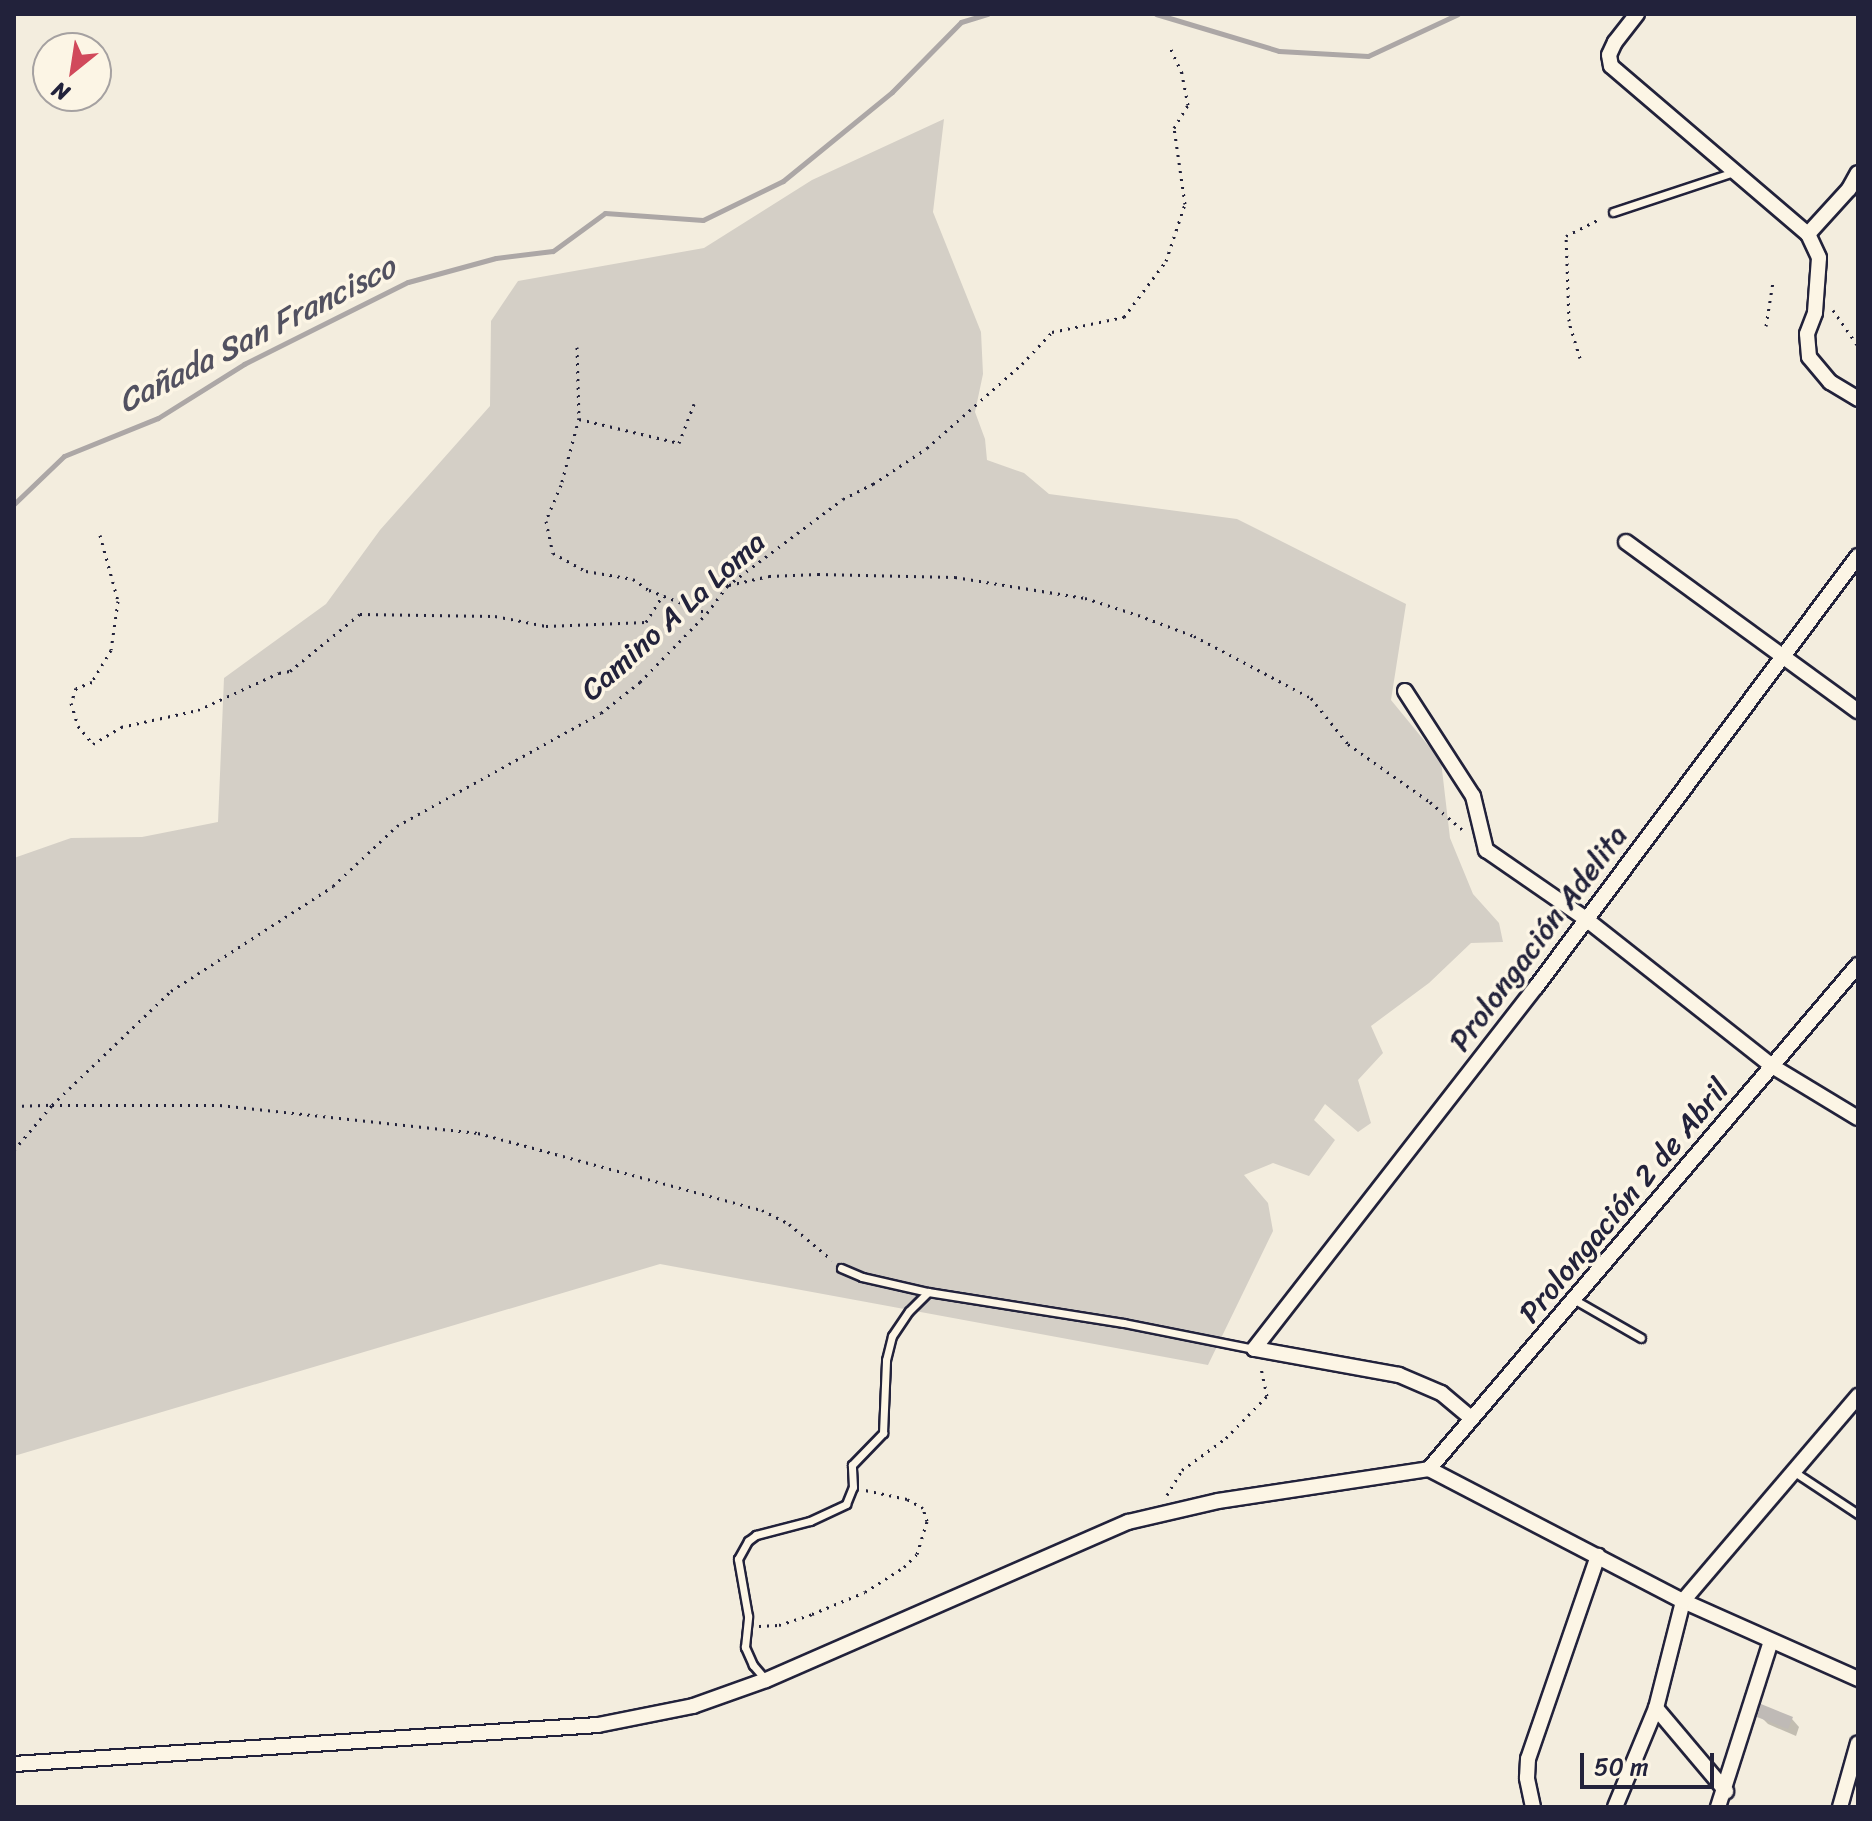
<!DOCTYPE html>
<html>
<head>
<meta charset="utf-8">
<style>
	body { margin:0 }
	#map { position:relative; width:1872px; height:1821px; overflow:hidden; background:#f3edde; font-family:Sriracha,sans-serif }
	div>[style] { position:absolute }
	.green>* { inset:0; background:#d4cfc6 }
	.shadow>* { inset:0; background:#0003 }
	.stream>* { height:5px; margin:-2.5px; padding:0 2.5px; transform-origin:2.5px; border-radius:2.5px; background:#aca7a6 }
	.building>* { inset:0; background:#bfbab6 }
	.path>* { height:3px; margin-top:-1.5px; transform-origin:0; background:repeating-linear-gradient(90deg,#22223b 0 2px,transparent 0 8px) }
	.roads { filter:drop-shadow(2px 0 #22223b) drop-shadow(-2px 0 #22223b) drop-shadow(0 2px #22223b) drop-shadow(0 -2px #22223b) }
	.service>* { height:7px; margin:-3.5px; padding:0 3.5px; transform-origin:3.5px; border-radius:3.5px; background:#fcf5e5 }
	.minor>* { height:14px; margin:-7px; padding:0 7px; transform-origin:7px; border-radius:7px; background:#fcf5e5 }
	span { translate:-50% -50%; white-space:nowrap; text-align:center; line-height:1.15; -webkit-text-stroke:7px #fcf5e5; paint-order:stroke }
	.street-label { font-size:30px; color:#22223b }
	.water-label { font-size:32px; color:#525160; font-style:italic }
	.frame { position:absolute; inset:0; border:16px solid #22223b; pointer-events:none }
	.north { position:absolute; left:32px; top:32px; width:80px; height:80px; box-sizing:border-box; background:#fcf5e5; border:2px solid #a5a1a1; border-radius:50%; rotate:210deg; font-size:22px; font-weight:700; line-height:32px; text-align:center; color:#22223b }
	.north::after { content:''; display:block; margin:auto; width:28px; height:36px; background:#d1495b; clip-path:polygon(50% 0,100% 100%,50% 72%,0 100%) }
	.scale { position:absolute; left:1580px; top:1753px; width:134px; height:36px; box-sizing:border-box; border:4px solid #22223b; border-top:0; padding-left:10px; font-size:24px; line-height:28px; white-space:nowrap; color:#22223b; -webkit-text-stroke:6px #fcf5e5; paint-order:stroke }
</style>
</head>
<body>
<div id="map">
	<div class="green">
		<i style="clip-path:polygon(944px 119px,933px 212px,981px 332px,983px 374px,975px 412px,985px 439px,987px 460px,1024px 473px,1049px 494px,1237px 519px,1406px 604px,1391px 700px,1441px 761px,1450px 838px,1473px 894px,1499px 923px,1503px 942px,1471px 943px,1429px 983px,1371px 1026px,1383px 1053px,1358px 1080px,1371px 1123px,1358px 1132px,1325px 1104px,1314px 1120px,1335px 1140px,1309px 1176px,1273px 1163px,1244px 1175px,1268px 1203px,1273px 1231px,1208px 1365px,660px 1264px,14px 1456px,14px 858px,71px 838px,142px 837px,218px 822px,224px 678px,326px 604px,380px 530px,490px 406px,491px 321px,518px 281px,704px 248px,812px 180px)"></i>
	</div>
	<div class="shadow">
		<i style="clip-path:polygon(1760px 1716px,1792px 1719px,1799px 1727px,1796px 1736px,1768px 1724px)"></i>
	</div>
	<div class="stream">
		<i style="left:1156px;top:14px;width:128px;rotate:16.7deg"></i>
		<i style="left:1279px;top:51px;width:89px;rotate:3.2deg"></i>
		<i style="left:1368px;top:56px;width:99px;rotate:-25deg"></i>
		<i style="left:14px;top:504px;width:69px;rotate:-43.8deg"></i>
		<i style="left:64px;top:456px;width:101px;rotate:-22deg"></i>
		<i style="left:158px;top:418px;width:102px;rotate:-32.1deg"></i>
		<i style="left:244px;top:364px;width:183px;rotate:-26.6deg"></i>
		<i style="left:408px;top:282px;width:91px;rotate:-15.3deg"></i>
		<i style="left:496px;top:258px;width:57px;rotate:-7deg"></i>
		<i style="left:553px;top:251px;width:64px;rotate:-36.2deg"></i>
		<i style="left:605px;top:213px;width:98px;rotate:4.1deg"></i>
		<i style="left:703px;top:220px;width:89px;rotate:-26deg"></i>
		<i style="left:783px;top:181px;width:141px;rotate:-39.2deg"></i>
		<i style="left:892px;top:92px;width:98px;rotate:-45.4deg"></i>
		<i style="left:961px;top:22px;width:28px;rotate:-17deg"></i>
	</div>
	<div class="building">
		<i style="clip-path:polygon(1761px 1704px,1793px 1717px,1788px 1729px,1757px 1717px)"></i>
	</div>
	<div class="path">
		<i style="left:1833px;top:310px;width:44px;rotate:55.2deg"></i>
		<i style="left:1766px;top:326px;width:45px;rotate:-81deg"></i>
		<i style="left:577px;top:347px;width:71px;rotate:88.4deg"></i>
		<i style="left:579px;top:418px;width:69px;rotate:105deg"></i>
		<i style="left:561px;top:485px;width:39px;rotate:113deg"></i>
		<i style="left:546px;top:521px;width:33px;rotate:78deg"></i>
		<i style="left:553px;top:553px;width:38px;rotate:29deg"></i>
		<i style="left:586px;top:571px;width:48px;rotate:9.7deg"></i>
		<i style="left:633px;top:579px;width:19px;rotate:35deg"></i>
		<i style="left:649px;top:590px;width:62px;rotate:21.6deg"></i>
		<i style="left:1580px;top:358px;width:39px;rotate:-107deg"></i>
		<i style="left:1569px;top:321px;width:85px;rotate:-92deg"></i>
		<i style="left:1566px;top:236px;width:39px;rotate:-27deg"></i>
		<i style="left:579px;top:419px;width:103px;rotate:13.5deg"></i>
		<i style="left:679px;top:443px;width:42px;rotate:-69deg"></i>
		<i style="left:100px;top:535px;width:68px;rotate:74.7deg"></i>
		<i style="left:118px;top:601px;width:49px;rotate:98.1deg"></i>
		<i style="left:111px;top:650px;width:37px;rotate:121deg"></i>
		<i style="left:92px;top:682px;width:17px;rotate:159deg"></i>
		<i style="left:76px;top:688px;width:16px;rotate:108deg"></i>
		<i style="left:71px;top:703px;width:24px;rotate:73deg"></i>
		<i style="left:78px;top:726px;width:23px;rotate:50deg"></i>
		<i style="left:93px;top:744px;width:33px;rotate:-31deg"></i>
		<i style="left:121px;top:727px;width:79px;rotate:-12.4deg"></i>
		<i style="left:198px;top:710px;width:89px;rotate:-24.6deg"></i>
		<i style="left:279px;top:673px;width:11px;rotate:-10deg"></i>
		<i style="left:290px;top:671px;width:90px;rotate:-39.2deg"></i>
		<i style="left:360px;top:614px;width:135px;rotate:0.8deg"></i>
		<i style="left:495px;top:616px;width:52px;rotate:11.1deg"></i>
		<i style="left:546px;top:626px;width:100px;rotate:-2.3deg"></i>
		<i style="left:646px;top:622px;width:32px;rotate:-58deg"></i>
		<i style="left:729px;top:585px;width:41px;rotate:-12.7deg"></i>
		<i style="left:769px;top:576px;width:49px;rotate:-2.3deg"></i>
		<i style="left:818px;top:574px;width:137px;rotate:1.3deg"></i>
		<i style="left:955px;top:577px;width:132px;rotate:9.2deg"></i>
		<i style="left:1085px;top:598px;width:56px;rotate:17.8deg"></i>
		<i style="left:1138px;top:615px;width:60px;rotate:20.6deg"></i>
		<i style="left:1194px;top:636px;width:132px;rotate:27.9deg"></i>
		<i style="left:1311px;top:698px;width:59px;rotate:51.2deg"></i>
		<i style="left:1348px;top:744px;width:100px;rotate:35.3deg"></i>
		<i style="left:1430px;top:802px;width:46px;rotate:40.6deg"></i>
		<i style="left:14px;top:1106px;width:38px;rotate:-2deg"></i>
		<i style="left:52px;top:1105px;width:165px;rotate:-43.8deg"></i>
		<i style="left:171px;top:991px;width:193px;rotate:-32.9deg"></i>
		<i style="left:333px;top:886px;width:88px;rotate:-43.2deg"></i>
		<i style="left:397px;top:826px;width:233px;rotate:-29deg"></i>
		<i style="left:601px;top:713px;width:50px;rotate:-38.5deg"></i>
		<i style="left:640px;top:682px;width:96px;rotate:-45.8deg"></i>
		<i style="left:707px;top:613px;width:34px;rotate:-53deg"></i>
		<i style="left:727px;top:586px;width:145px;rotate:-36.9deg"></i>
		<i style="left:843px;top:499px;width:34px;rotate:-27deg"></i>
		<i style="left:873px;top:484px;width:65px;rotate:-33.7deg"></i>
		<i style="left:927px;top:448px;width:127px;rotate:-41.5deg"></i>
		<i style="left:1022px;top:364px;width:44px;rotate:-46.8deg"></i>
		<i style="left:1052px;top:332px;width:74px;rotate:-11.8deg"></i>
		<i style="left:1124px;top:317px;width:70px;rotate:-53.1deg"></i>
		<i style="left:1166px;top:261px;width:60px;rotate:-71.6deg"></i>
		<i style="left:1185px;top:204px;width:77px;rotate:-98.2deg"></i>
		<i style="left:1174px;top:128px;width:27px;rotate:-59deg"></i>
		<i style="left:1188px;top:105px;width:33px;rotate:-101deg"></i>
		<i style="left:1182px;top:73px;width:31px;rotate:-115deg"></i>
		<i style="left:14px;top:1150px;width:59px;rotate:-49.8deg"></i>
		<i style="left:52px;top:1105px;width:168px"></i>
		<i style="left:220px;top:1105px;width:260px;rotate:6.2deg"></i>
		<i style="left:478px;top:1133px;width:294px;rotate:15.2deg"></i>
		<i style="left:762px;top:1210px;width:30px;rotate:27deg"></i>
		<i style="left:789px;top:1224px;width:56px;rotate:39.9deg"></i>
		<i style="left:1167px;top:1495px;width:29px;rotate:-59deg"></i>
		<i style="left:1182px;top:1470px;width:54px;rotate:-36deg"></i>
		<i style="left:1226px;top:1438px;width:59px;rotate:-45.7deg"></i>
		<i style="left:1267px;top:1396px;width:30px;rotate:-102deg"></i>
		<i style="left:759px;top:1626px;width:20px;rotate:-3deg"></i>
		<i style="left:779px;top:1625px;width:35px;rotate:-18deg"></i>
		<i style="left:812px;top:1614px;width:57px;rotate:-22.5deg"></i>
		<i style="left:865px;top:1592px;width:46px;rotate:-32.7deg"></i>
		<i style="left:904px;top:1567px;width:18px;rotate:-45deg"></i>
		<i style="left:917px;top:1554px;width:34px;rotate:-73deg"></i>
		<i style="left:927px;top:1521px;width:14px;rotate:-107deg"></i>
		<i style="left:923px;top:1508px;width:18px;rotate:-151deg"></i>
		<i style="left:907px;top:1499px;width:43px;rotate:-167.9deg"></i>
	</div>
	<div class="roads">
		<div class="service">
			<i style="left:1613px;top:212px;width:127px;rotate:-18.3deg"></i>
			<i style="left:841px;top:1268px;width:23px;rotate:23deg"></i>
			<i style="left:862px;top:1277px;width:68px;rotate:12.8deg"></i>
			<i style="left:928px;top:1292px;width:198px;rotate:9deg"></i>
			<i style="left:1124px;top:1323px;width:133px;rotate:11.3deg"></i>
			<i style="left:1575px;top:1300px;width:76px;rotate:29.9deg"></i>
			<i style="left:1793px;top:1471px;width:78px;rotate:33.5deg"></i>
			<i style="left:766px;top:1680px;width:20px;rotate:-131deg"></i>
			<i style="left:753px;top:1665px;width:20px;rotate:-114deg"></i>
			<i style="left:745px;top:1647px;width:31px;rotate:-84deg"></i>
			<i style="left:748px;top:1616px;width:58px;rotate:-100deg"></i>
			<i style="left:738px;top:1559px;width:21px;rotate:-61deg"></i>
			<i style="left:748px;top:1541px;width:10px;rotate:-37deg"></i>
			<i style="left:756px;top:1535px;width:56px;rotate:-14.5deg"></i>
			<i style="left:810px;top:1521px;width:40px;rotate:-25deg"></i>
			<i style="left:846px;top:1504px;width:18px;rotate:-68deg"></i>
			<i style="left:853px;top:1487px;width:22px;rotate:-93deg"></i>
			<i style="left:852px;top:1465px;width:45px;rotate:-45.9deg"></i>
			<i style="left:883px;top:1433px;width:73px;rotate:-87.6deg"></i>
			<i style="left:886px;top:1360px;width:25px;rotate:-76deg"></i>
			<i style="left:892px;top:1336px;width:30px;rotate:-56deg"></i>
			<i style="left:909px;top:1311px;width:27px;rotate:-45deg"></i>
		</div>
		<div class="minor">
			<i style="left:1637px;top:14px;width:36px;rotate:128deg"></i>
			<i style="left:1615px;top:42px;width:14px;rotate:115deg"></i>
			<i style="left:1609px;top:55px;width:11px;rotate:80deg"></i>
			<i style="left:1611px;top:66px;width:259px;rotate:40.5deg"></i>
			<i style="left:1808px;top:234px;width:26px;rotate:65deg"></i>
			<i style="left:1819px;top:258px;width:55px;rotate:94.2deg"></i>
			<i style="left:1815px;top:313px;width:22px;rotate:111deg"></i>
			<i style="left:1807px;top:334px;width:23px;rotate:85deg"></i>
			<i style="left:1809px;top:357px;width:33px;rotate:50deg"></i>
			<i style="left:1830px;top:382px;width:33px;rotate:31deg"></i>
			<i style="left:1808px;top:234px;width:61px;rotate:-47.7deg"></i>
			<i style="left:1849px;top:189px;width:18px;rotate:-61deg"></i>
			<i style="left:1626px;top:542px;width:287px;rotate:36.1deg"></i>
			<i style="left:1405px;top:691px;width:125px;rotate:57.1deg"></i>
			<i style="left:1473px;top:796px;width:56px;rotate:76.5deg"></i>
			<i style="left:1486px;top:850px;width:121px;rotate:34.6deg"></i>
			<i style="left:1586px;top:919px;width:237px;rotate:38.3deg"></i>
			<i style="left:1772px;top:1066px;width:100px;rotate:31.2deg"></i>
			<i style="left:1471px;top:1418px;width:39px;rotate:-140deg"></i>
			<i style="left:1441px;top:1393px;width:46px;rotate:-156.8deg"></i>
			<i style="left:1399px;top:1375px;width:147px;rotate:-169.8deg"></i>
			<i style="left:1254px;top:1349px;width:459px;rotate:-52.1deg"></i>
			<i style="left:1536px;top:987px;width:538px;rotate:-53.24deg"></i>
			<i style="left:1429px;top:1469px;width:662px;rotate:-49.6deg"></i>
			<i style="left:1656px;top:1708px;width:109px;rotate:49.9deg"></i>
			<i style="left:14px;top:1764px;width:585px;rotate:-3.82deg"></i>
			<i style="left:598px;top:1725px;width:97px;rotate:-11.3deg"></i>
			<i style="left:693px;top:1706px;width:77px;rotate:-19.6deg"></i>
			<i style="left:766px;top:1680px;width:395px;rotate:-23.6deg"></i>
			<i style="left:1128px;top:1522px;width:92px;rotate:-13.1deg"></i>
			<i style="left:1218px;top:1501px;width:213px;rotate:-8.6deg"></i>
			<i style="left:1429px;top:1469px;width:286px;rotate:27.5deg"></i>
			<i style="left:1683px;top:1601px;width:192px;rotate:24deg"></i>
			<i style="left:1533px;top:1807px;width:30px;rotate:-102deg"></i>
			<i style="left:1527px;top:1778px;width:19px;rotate:-87deg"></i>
			<i style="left:1528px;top:1759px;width:215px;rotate:-71deg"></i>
			<i style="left:1615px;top:1807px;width:107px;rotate:-67.5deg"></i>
			<i style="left:1656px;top:1708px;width:110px;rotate:-75.8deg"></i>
			<i style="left:1683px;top:1601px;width:270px;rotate:-49.5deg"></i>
			<i style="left:1718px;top:1807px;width:174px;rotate:-72.3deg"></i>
			<i style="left:1840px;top:1807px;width:66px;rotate:-74.3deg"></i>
		</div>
	</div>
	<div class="street-label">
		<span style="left:673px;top:616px;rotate:-42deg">Camino A La Loma</span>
		<span style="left:1538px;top:938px;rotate:-53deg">Prolongación Adelita</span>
		<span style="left:1624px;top:1201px;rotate:-50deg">Prolongación 2 de Abril</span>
	</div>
	<div class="water-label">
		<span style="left:257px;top:335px;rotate:-27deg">Cañada San Francisco</span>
	</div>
	<div class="frame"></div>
	<div class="north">N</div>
	<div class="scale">50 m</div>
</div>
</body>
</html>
